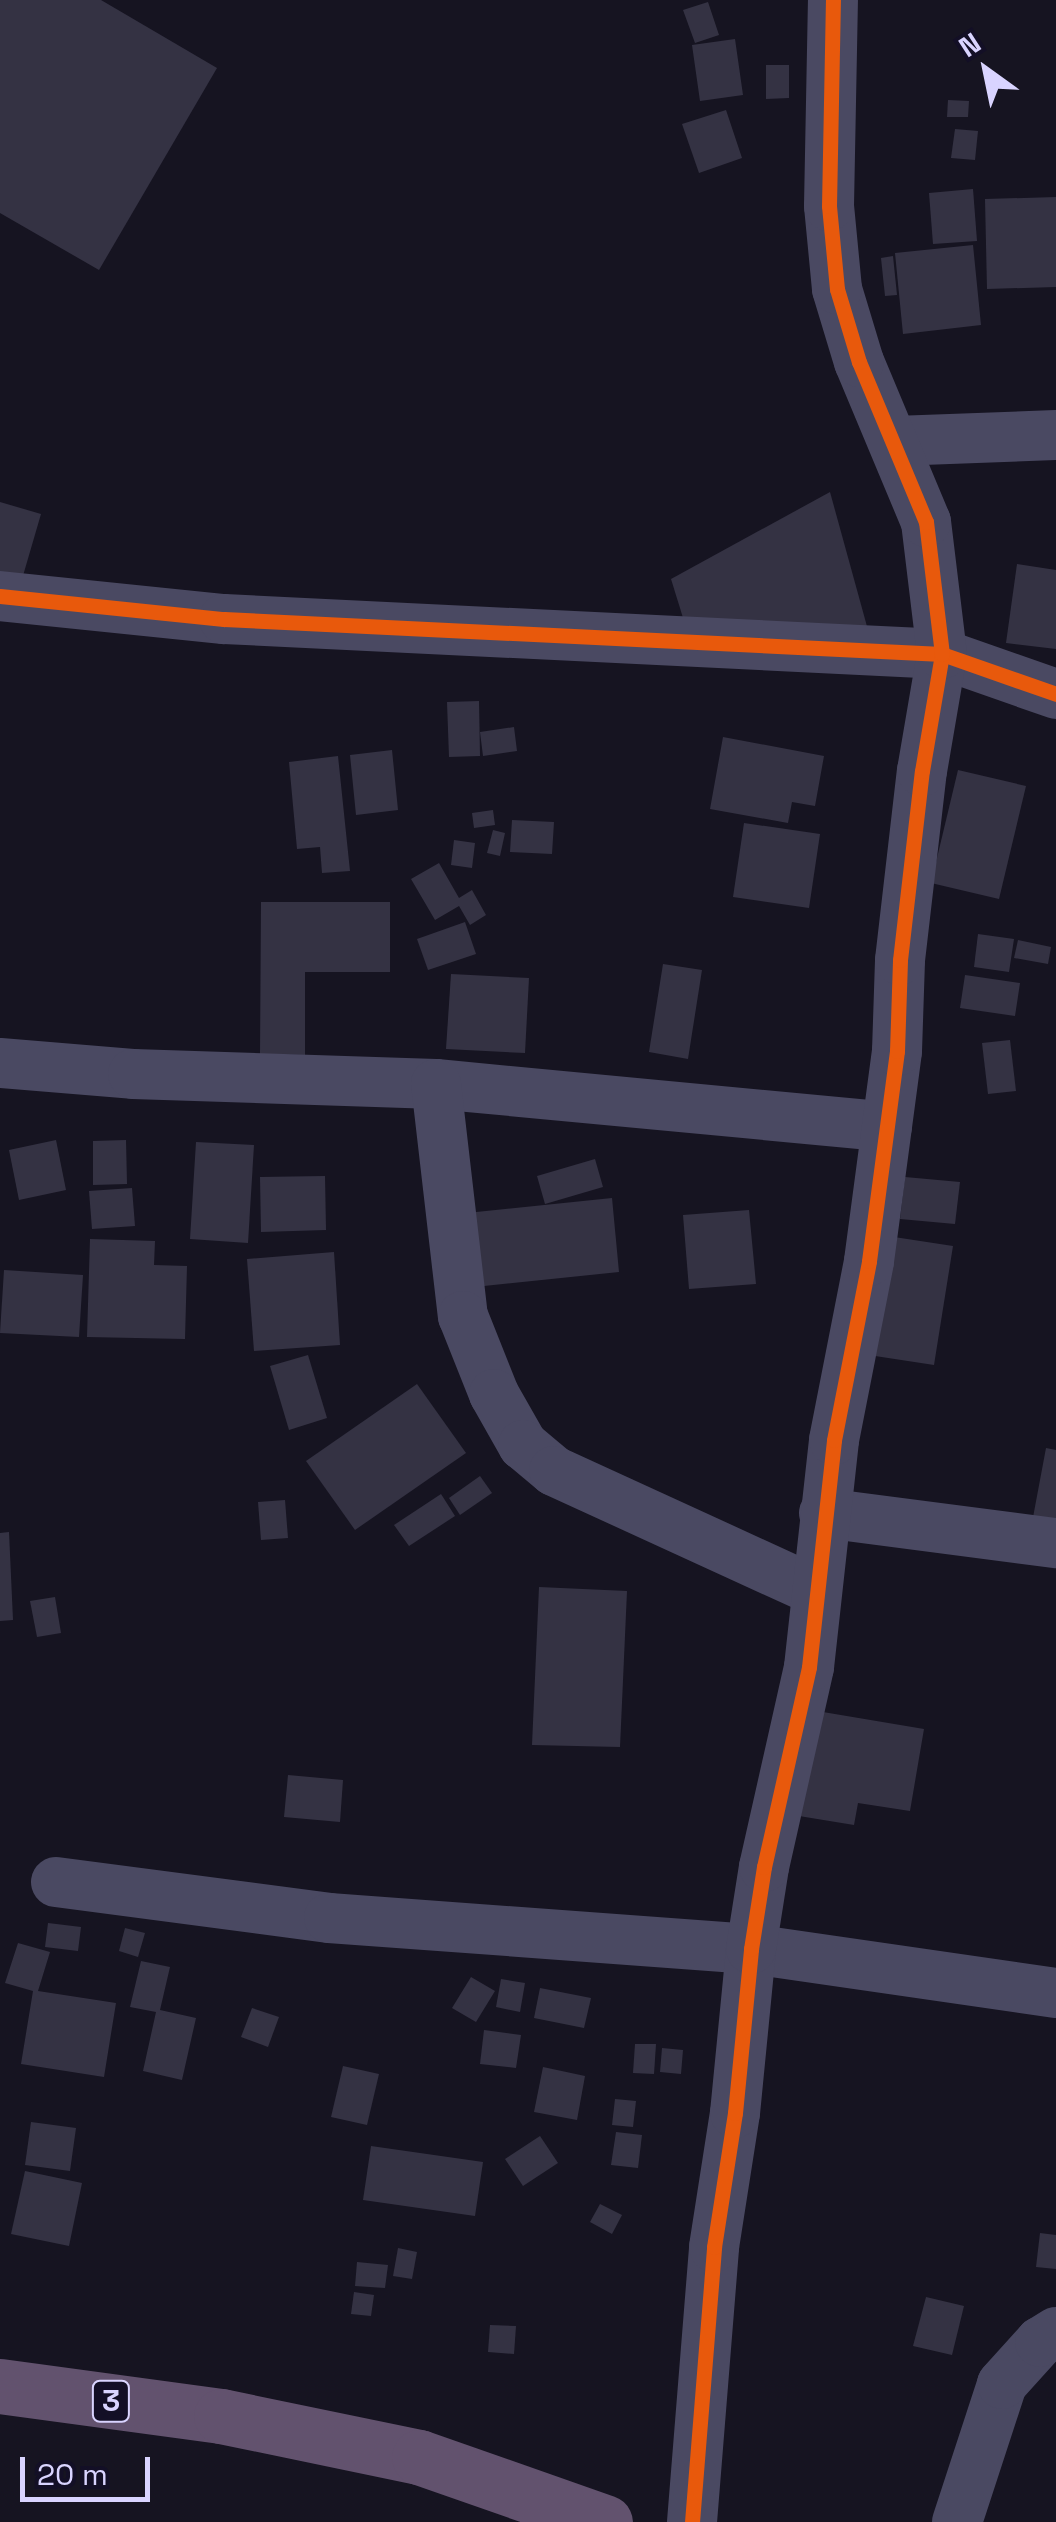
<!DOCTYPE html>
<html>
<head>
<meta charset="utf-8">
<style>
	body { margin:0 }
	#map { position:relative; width:1056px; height:2522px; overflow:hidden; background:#161421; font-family:"Space Grotesk",sans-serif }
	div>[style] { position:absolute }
	.building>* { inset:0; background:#343243 }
	.minor>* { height:50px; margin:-25px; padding:0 25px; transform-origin:25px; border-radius:25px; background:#4a4962 }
	.trunk>* { height:55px; margin:-27.5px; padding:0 27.5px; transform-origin:27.5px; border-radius:27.5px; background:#62526e }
	.cycleway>* { height:15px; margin:-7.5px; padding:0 7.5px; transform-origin:7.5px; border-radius:7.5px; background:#e8590c }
	span { translate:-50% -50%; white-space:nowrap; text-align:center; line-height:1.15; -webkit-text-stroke:8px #130f26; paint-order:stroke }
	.shield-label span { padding:2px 8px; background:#130f26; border:2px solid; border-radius:8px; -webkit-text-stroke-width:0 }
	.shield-label { font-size:30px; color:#d9d4ff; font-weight:700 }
	.north { position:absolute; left:936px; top:20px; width:100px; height:100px; -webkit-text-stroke:8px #130f26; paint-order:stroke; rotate:327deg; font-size:28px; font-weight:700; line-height:40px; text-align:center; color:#d9d4ff }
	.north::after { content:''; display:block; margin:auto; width:35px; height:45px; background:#d9d4ff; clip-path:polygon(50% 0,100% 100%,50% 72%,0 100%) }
	.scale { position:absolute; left:20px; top:2457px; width:130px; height:45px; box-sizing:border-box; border:5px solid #d9d4ff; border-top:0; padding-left:12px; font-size:30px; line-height:35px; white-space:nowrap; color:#d9d4ff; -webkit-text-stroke:8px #130f26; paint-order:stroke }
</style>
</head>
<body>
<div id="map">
	<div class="building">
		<i style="clip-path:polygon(0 0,101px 0,217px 68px,99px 270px,0 213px)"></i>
		<i style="clip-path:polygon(708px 2px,719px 35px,695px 43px,683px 10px)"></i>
		<i style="clip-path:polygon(735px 39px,743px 95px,700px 101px,692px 45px)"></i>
		<i style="clip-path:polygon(766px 65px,789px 65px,789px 98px,766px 99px)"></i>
		<i style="clip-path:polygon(948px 100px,969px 101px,968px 117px,947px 117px)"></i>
		<i style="clip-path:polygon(726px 110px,742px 158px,699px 173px,682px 124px)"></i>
		<i style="clip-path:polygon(955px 129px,978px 131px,975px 160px,951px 158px)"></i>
		<i style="clip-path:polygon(973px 189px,977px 241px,933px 244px,929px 193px)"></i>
		<i style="clip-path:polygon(1056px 197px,1056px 287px,987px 289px,985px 199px)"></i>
		<i style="clip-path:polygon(973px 245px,981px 325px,903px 334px,895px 253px)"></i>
		<i style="clip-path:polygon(893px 256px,897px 295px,885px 296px,881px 258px)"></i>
		<i style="clip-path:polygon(830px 492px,868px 630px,684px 621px,671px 579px)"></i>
		<i style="clip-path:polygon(0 502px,41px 514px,20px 586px,0 581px)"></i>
		<i style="clip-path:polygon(1017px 564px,1056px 570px,1056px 649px,1006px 643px)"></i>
		<i style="clip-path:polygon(479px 701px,480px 756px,449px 757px,447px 702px)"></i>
		<i style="clip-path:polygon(514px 727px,517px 751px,483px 756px,480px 732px)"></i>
		<i style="clip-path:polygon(723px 737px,824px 756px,815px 806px,792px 802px,788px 823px,710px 809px)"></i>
		<i style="clip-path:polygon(392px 750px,398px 810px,356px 815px,350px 755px)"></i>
		<i style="clip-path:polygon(338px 756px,350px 871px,322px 873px,320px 847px,297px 849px,289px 762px)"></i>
		<i style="clip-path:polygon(958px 770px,1026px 786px,999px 899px,931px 883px)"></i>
		<i style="clip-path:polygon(493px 810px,495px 825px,474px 828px,472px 813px)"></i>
		<i style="clip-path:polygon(512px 820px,554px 822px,552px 854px,510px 852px)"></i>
		<i style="clip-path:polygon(744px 823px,820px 834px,809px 908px,733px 897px)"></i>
		<i style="clip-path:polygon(493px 830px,505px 833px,500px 856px,487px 853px)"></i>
		<i style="clip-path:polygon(454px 840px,475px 843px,472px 868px,451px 865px)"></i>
		<i style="clip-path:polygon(439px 863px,459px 898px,472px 890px,486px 915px,470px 925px,459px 906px,435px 920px,411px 879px)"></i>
		<i style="clip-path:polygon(261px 902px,390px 902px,390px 972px,305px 972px,305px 1055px,260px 1054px)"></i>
		<i style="clip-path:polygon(465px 922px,476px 954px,428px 970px,417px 939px)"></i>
		<i style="clip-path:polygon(978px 934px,1014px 939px,1009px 972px,974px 967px)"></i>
		<i style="clip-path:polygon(1018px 940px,1051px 947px,1048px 964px,1014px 958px)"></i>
		<i style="clip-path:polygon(663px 964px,702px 970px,688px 1059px,649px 1052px)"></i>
		<i style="clip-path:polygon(451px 974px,529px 978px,525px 1053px,446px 1049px)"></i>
		<i style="clip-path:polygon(965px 975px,1020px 983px,1015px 1016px,960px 1008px)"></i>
		<i style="clip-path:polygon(1010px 1040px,1016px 1091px,988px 1094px,982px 1043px)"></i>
		<i style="clip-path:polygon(56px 1140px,66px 1190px,19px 1200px,9px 1150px)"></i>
		<i style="clip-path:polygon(126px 1140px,127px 1184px,93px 1185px,93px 1141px)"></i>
		<i style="clip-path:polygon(196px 1142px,254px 1145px,248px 1243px,190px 1239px)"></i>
		<i style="clip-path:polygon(595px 1159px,603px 1187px,545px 1204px,537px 1176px)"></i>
		<i style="clip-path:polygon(325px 1176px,326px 1230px,261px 1232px,260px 1177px)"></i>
		<i style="clip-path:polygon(905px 1177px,960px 1182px,955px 1224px,900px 1219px)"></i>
		<i style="clip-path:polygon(132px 1188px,135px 1226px,92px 1229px,89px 1191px)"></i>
		<i style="clip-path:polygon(612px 1198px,619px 1272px,465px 1288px,457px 1214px)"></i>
		<i style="clip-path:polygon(749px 1210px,756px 1284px,689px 1289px,683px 1215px)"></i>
		<i style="clip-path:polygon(881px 1235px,953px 1246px,934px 1365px,862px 1354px)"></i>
		<i style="clip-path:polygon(90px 1239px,155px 1241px,154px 1265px,187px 1266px,185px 1339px,87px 1337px)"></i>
		<i style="clip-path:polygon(334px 1252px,340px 1345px,254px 1351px,247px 1259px)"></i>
		<i style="clip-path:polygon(4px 1270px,83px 1275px,79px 1337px,0 1333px)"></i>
		<i style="clip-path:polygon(308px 1355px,327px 1418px,289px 1430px,270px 1366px)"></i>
		<i style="clip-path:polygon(417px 1384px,466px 1453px,355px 1530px,306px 1461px)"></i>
		<i style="clip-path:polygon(1046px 1448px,1056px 1450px,1056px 1532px,1031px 1528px)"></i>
		<i style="clip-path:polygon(480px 1476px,492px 1493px,460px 1515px,449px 1498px)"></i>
		<i style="clip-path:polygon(441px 1494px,455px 1516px,409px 1546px,394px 1525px)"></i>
		<i style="clip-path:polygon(285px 1500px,288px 1538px,261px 1540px,258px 1502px)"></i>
		<i style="clip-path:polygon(9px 1532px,13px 1620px,0 1621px,0 1533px)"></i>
		<i style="clip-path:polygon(539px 1587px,627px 1591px,620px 1747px,532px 1745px)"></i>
		<i style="clip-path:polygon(55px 1597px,61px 1633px,37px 1637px,30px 1601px)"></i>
		<i style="clip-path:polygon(817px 1711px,924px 1729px,910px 1811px,858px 1803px,854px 1825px,799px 1816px)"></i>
		<i style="clip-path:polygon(288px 1775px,343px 1780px,340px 1822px,284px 1817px)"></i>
		<i style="clip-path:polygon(48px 1923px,81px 1927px,78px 1951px,45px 1947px)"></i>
		<i style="clip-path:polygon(125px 1928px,145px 1933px,138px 1957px,119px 1951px)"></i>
		<i style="clip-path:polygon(18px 1943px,50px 1952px,38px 1991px,116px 2003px,104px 2077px,21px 2064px,33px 1991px,5px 1983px)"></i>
		<i style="clip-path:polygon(141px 1961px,170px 1967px,160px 2010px,196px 2018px,182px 2080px,143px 2071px,156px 2012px,130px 2007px)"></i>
		<i style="clip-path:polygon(471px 1977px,495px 1991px,476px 2022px,452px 2008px)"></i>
		<i style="clip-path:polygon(501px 1979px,525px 1983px,520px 2012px,496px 2007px)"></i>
		<i style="clip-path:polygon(540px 1988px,591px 1998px,584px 2028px,534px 2018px)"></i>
		<i style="clip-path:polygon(252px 2008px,279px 2017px,268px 2047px,241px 2037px)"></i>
		<i style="clip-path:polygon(484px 2030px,521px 2035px,516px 2068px,480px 2064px)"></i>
		<i style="clip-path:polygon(635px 2044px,656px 2044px,654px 2074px,633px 2073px)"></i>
		<i style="clip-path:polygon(662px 2048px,683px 2050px,681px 2074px,660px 2072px)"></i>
		<i style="clip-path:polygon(343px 2066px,379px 2074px,367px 2125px,331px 2117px)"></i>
		<i style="clip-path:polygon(543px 2067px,585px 2076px,577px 2120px,534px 2112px)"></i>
		<i style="clip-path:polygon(615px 2099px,636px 2101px,633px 2127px,612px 2125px)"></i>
		<i style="clip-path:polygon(31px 2122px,76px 2128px,70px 2171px,25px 2165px)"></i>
		<i style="clip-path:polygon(616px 2132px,642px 2135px,638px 2168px,611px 2165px)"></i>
		<i style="clip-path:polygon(540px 2136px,558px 2163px,523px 2186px,505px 2159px)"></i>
		<i style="clip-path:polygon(371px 2146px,483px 2162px,475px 2216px,363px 2200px)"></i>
		<i style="clip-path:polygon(25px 2171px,82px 2183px,69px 2246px,11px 2234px)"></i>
		<i style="clip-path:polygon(600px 2204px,622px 2215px,612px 2234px,590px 2222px)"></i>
		<i style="clip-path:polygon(1040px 2233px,1056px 2235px,1056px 2269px,1036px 2267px)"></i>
		<i style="clip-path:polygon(398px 2248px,417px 2252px,412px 2279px,393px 2276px)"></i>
		<i style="clip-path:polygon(357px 2262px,388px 2265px,385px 2288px,355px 2286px)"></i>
		<i style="clip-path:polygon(354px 2292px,374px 2295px,371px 2316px,351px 2314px)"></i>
		<i style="clip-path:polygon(926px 2297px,964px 2306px,952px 2355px,913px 2346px)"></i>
		<i style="clip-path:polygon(490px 2325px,516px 2326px,514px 2354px,488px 2352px)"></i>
	</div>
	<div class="minor">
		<i style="left:895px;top:441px;width:161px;rotate:-2.1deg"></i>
		<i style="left:0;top:596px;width:225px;rotate:5.9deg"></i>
		<i style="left:224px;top:619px;width:719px;rotate:2.79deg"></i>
		<i style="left:942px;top:654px;width:121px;rotate:19.3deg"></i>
		<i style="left:0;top:1063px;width:133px;rotate:4.7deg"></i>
		<i style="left:133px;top:1074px;width:303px;rotate:1.9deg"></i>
		<i style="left:436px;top:1084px;width:453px;rotate:5.4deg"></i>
		<i style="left:436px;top:1084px;width:234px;rotate:83.4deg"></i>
		<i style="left:463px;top:1316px;width:84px;rotate:68.3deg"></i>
		<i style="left:494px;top:1394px;width:59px;rotate:60.4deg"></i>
		<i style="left:523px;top:1445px;width:40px;rotate:40deg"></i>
		<i style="left:554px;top:1471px;width:288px;rotate:24.6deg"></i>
		<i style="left:824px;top:1513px;width:234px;rotate:7.4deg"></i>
		<i style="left:56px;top:1882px;width:275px;rotate:7.5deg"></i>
		<i style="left:329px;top:1918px;width:423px;rotate:4.2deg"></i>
		<i style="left:751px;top:1949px;width:308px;rotate:8.2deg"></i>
		<i style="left:692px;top:2522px;width:276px;rotate:-85.4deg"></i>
		<i style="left:714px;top:2247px;width:136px;rotate:-81.1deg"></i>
		<i style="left:735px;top:2113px;width:165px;rotate:-84.4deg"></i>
		<i style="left:751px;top:1949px;width:83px;rotate:-81deg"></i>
		<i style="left:764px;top:1867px;width:205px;rotate:-77.3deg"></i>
		<i style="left:809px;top:1667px;width:228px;rotate:-83.7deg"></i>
		<i style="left:834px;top:1440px;width:182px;rotate:-78.9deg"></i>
		<i style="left:869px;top:1261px;width:212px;rotate:-82.4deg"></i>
		<i style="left:897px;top:1051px;width:91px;rotate:-88.1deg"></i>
		<i style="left:900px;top:960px;width:190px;rotate:-83.4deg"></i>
		<i style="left:922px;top:771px;width:119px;rotate:-80.3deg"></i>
		<i style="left:942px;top:654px;width:133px;rotate:-96.9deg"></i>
		<i style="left:926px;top:522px;width:173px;rotate:-112.7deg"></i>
		<i style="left:859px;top:362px;width:76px;rotate:-106.8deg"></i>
		<i style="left:837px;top:289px;width:83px;rotate:-95.5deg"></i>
		<i style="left:829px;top:206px;width:206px;rotate:-88.9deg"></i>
		<i style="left:957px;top:2522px;width:145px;rotate:-71.9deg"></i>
		<i style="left:1002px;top:2384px;width:57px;rotate:-47.9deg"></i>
		<i style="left:1040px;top:2342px;width:19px;rotate:-32deg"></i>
	</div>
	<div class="trunk">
		<i style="left:0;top:2386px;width:223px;rotate:7.7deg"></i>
		<i style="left:221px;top:2416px;width:202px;rotate:11.7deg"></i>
		<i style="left:419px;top:2457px;width:197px;rotate:19.3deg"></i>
	</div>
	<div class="cycleway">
		<i style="left:0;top:596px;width:225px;rotate:5.9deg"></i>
		<i style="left:224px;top:619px;width:719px;rotate:2.79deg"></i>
		<i style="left:942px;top:654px;width:121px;rotate:19.3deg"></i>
		<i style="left:692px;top:2522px;width:276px;rotate:-85.4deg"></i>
		<i style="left:714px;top:2247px;width:136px;rotate:-81.1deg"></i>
		<i style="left:735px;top:2113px;width:165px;rotate:-84.4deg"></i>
		<i style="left:751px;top:1949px;width:83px;rotate:-81deg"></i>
		<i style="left:764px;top:1867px;width:205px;rotate:-77.3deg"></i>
		<i style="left:809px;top:1667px;width:228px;rotate:-83.7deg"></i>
		<i style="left:834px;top:1440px;width:182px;rotate:-78.9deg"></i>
		<i style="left:869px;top:1261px;width:212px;rotate:-82.4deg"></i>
		<i style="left:897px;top:1051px;width:91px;rotate:-88.1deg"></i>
		<i style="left:900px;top:960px;width:190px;rotate:-83.4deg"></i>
		<i style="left:922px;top:771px;width:119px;rotate:-80.3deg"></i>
		<i style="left:942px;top:654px;width:133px;rotate:-96.9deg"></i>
		<i style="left:926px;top:522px;width:173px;rotate:-112.7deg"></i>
		<i style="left:859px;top:362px;width:76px;rotate:-106.8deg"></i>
		<i style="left:837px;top:289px;width:83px;rotate:-95.5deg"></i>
		<i style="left:829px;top:206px;width:206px;rotate:-88.9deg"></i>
	</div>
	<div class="shield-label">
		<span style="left:111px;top:2401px">3</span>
	</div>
	<div class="north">N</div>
	<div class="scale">20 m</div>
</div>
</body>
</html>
